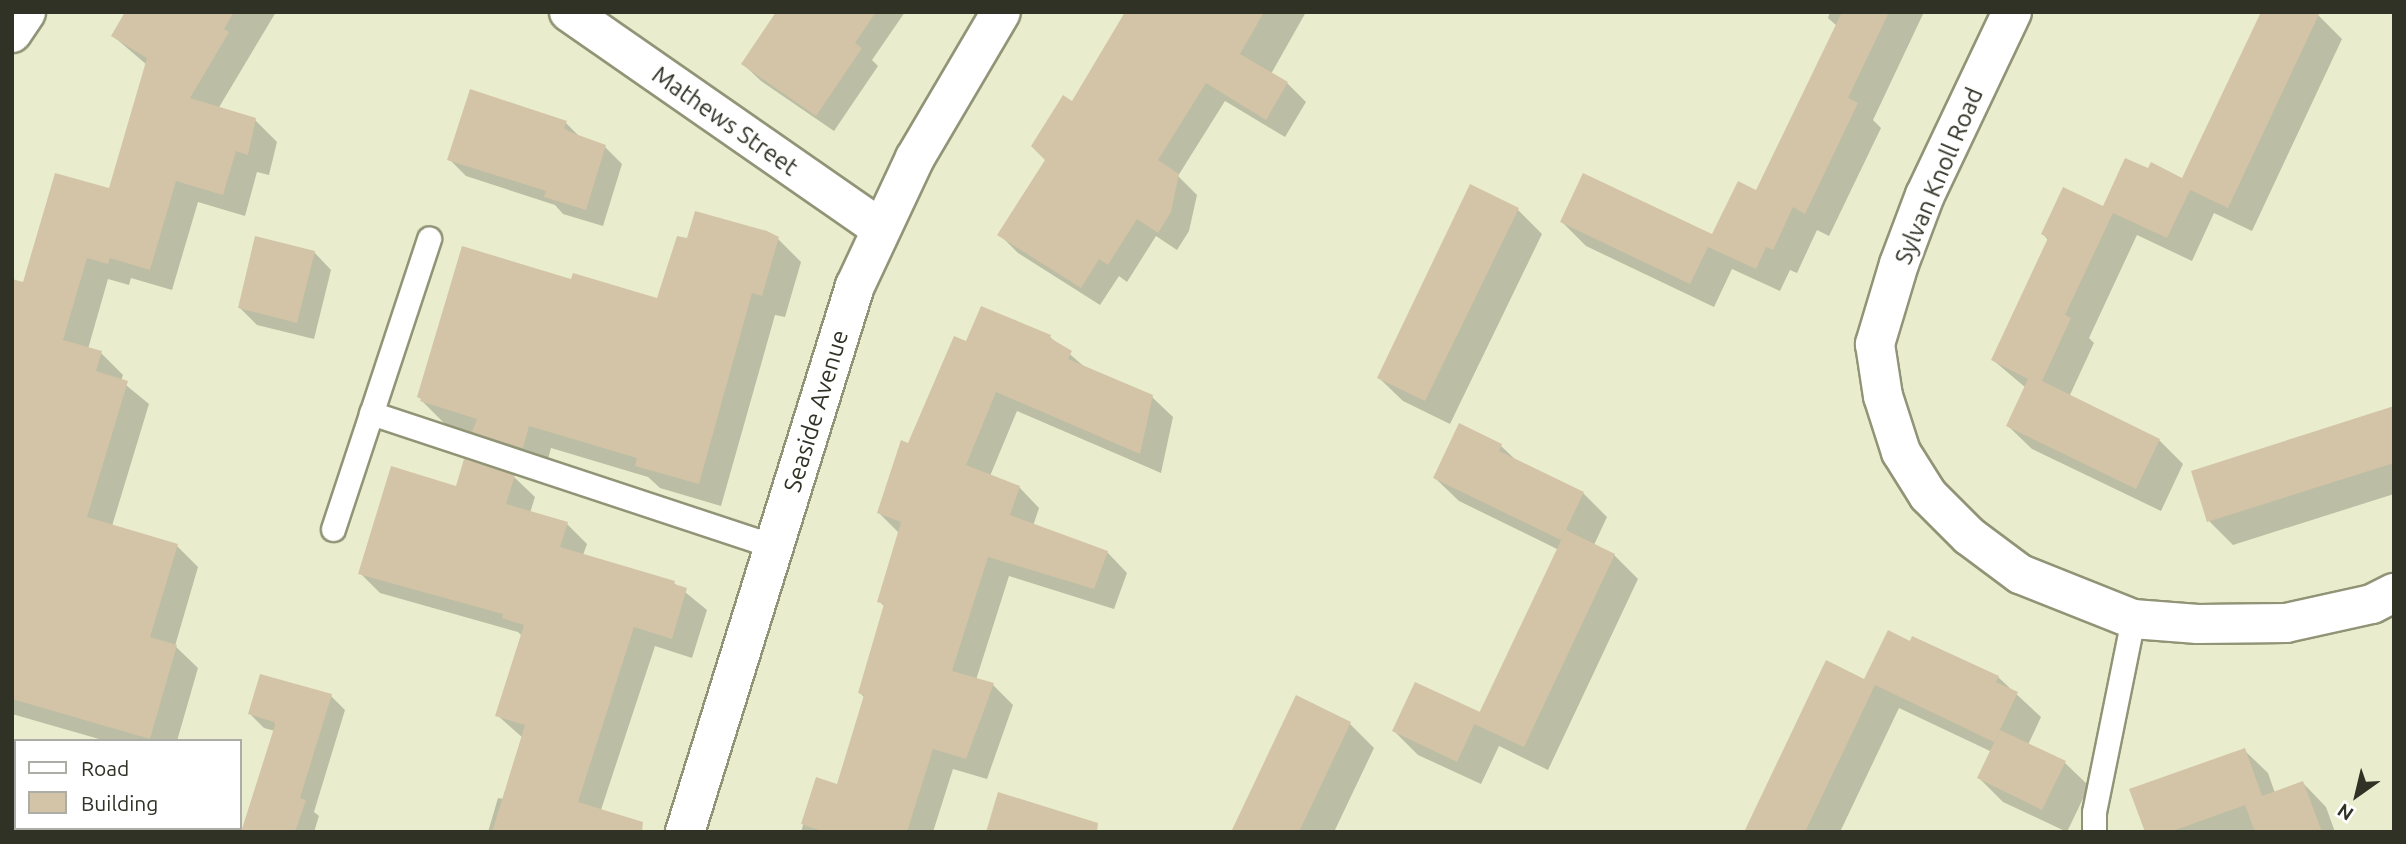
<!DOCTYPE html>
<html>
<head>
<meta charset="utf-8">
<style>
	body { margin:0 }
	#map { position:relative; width:2406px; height:844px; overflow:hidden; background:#eaedcd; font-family:Ubuntu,sans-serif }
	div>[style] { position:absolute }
	.shadow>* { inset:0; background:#0003 }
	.building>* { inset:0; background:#d3c4a7 }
	.roads { filter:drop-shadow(2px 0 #919476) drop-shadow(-2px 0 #919476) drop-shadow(0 2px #919476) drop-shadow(0 -2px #919476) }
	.service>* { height:23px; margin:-11.5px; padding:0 11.5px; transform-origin:11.5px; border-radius:11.5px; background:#fff }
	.minor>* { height:38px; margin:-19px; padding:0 19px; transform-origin:19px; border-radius:19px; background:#fff }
	.secondary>* { height:38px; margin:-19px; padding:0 19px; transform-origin:19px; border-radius:19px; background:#fff }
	span { translate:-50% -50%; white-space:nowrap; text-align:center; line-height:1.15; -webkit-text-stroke:6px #fff; paint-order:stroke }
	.street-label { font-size:24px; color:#313226 }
	.frame { position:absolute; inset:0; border:14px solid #313226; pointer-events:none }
	.legend { position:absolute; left:14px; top:739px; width:228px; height:91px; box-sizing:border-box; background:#fff; border:2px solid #adada8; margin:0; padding:9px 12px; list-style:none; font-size:21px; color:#313226 }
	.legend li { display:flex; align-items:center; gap:14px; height:35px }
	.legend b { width:35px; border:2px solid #adada8 }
	.north { position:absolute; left:2322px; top:760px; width:70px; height:70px; -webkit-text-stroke:5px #fff; paint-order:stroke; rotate:214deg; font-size:19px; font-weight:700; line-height:28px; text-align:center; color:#313226 }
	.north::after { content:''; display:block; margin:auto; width:24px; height:32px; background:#313226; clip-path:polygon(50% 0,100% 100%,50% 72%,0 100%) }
</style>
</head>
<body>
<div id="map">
	<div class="shadow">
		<i style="clip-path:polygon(128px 12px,276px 12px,218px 109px,255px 120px,277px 142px,269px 175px,257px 172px,245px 216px,198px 202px,172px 290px,131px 278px,129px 285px,108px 279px,88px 349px,101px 353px,123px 375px,121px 381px,149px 404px,112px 526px,177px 546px,198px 567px,175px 646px,198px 668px,177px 741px,106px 741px,12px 714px,12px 495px,24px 285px,110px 191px,147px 65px,113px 36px)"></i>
		<i style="clip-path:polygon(778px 12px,905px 12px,872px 60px,878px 66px,834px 131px,761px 81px,743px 64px)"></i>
		<i style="clip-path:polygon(1127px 12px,1306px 12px,1271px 74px,1287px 83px,1306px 102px,1285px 137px,1225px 101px,1178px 176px,1197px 195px,1189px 231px,1177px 250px,1156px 236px,1127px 282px,1119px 276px,1100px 305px,1018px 253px,999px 234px,1047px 159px,1072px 103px)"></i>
		<i style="clip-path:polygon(1830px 12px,1924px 12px,1873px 120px,1881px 128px,1829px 236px,1817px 230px,1797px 273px,1790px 270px,1780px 291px,1732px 269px,1714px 307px,1586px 246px,1562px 222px,1713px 236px,1757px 192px,1837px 26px,1828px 18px)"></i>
		<i style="clip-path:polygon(2318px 15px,2342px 39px,2252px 231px,2214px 213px,2192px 261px,2137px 235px,2089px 338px,2094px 343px,2069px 397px,2159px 440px,2183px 464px,2161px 511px,2032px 449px,2008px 426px,2026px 388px,1993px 360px,2048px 240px,2043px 234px,2103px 208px,2148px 171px,2183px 180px)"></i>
		<i style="clip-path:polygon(566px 123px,581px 138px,605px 147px,622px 164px,603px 226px,563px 214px,555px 205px,466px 176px,449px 159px)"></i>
		<i style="clip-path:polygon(1471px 186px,1518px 210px,1542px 234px,1450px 424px,1403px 401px,1379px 378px)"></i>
		<i style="clip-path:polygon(778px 239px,801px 262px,785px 317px,775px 315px,721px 506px,660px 488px,648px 477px,551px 448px,545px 470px,497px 454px,477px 434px,445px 424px,422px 401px,572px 281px,658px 300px,688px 241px)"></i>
		<i style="clip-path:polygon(314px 252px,331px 270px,314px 339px,257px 325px,240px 308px)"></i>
		<i style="clip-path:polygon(982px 308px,1050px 337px,1087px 369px,1152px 397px,1173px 417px,1161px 473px,1017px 411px,990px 476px,1019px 487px,1039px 508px,1033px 526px,1107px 552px,1127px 573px,1114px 609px,1009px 576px,976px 680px,993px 685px,1013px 705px,987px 779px,953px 769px,933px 832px,801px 832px,817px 779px,839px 786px,865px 698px,860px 693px,885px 607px,879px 601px,899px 533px,879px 513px,909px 445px,967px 343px)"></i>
		<i style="clip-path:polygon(2394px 408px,2394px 494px,2233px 545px,2209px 521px,2193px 472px)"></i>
		<i style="clip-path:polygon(1460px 425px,1501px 446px,1518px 462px,1583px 493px,1607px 517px,1594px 545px,1614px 555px,1638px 579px,1548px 770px,1499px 746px,1481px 784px,1418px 755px,1394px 731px,1479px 714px,1559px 550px,1459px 501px,1435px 478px)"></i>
		<i style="clip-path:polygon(514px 477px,535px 497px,530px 513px,567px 524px,587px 544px,583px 555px,674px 583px,707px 610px,692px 658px,655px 646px,599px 816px,615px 832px,488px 832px,498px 798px,504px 799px,523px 738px,497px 715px,522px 636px,518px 632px,380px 593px,360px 573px,457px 488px)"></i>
		<i style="clip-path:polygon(1913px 638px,1998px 677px,2041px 717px,2028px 745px,2065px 763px,2089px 786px,2067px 832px,2003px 802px,1979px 778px,1992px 752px,1899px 708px,1840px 832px,1746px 832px,1865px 681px)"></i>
		<i style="clip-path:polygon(331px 696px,345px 710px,314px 812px,319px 816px,314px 832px,242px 832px,275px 731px,264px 728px,250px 714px)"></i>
		<i style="clip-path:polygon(1297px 698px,1350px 724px,1374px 748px,1334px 832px,1233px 832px)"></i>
		<i style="clip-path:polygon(2244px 750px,2268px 773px,2275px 793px,2303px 783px,2326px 807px,2335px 832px,2147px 832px)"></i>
	</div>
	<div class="building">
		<i style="clip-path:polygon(125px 12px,234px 12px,224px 29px,229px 32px,190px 98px,256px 118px,248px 155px,236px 151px,223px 195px,176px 181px,150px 270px,110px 258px,108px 264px,87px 258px,63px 340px,102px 351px,96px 371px,128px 381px,87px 517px,178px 544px,150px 637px,177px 645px,150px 739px,12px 699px,12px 279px,23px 282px,55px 173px,109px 188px,147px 58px,111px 36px)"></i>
		<i style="clip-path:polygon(776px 12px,876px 12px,855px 43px,862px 48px,816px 116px,741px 64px)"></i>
		<i style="clip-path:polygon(1125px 12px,1264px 12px,1240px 54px,1288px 82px,1266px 120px,1206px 83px,1158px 160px,1179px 174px,1171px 212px,1158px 233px,1137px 219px,1108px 265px,1099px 259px,1081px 288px,997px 235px,1045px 160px,1031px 146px,1063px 95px,1072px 101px)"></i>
		<i style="clip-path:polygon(1842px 12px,1889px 12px,1848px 98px,1858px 103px,1805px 214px,1793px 207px,1773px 250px,1766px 247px,1756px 269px,1708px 247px,1690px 284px,1560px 222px,1583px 173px,1712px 234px,1738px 181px,1756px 190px)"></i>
		<i style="clip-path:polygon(2261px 12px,2320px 12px,2228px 208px,2190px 190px,2167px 238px,2113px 213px,2065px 315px,2071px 318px,2042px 381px,2160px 439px,2136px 489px,2006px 426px,2028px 379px,1991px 360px,2048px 238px,2041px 234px,2063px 187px,2103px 206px,2125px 158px,2148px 168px,2151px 162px,2182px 178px)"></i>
		<i style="clip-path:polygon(470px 89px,567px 121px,564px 128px,570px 132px,606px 145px,586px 210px,544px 197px,546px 191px,447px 160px)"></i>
		<i style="clip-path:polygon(1470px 184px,1519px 208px,1425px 401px,1377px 378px)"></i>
		<i style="clip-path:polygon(695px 211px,767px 231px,779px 237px,762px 296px,752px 293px,699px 484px,635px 466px,637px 458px,529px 426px,523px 448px,472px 432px,477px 419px,420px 401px,421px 399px,417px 397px,462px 246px,571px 279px,573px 273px,657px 298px,677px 236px,687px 238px)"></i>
		<i style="clip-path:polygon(255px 236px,315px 251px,297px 323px,238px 308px)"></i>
		<i style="clip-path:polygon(981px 306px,1051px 335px,1050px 338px,1072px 351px,1068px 359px,1153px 395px,1140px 454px,996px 392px,966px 465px,1020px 486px,1010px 515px,1108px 551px,1094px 589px,988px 557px,952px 671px,994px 683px,966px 759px,933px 749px,907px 832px,825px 832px,801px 824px,816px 777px,837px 784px,864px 695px,858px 693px,884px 604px,877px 602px,901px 522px,877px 513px,901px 440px,908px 443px,954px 336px,966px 341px)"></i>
		<i style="clip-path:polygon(2394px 406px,2394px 463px,2207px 522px,2191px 471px)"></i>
		<i style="clip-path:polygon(1459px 423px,1502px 444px,1499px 451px,1584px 492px,1561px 540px,1433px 478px)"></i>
		<i style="clip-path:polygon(464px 459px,515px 475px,506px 504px,568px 522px,560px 547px,675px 581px,674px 584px,687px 588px,672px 639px,634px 627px,578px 802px,643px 822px,642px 832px,492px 832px,525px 725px,495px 716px,524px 625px,502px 618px,503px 614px,358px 574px,391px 466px,456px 486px)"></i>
		<i style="clip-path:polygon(1566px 530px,1615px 554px,1524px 747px,1474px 724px)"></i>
		<i style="clip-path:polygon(1888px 630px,1910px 641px,1912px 636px,1999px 676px,1996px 682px,2018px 692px,1994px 742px,1875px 685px,1805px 832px,1744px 832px,1826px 660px,1864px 679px)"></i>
		<i style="clip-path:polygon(260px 674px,332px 694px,300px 798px,306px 800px,295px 832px,241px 832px,275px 725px,274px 722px,248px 714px)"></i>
		<i style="clip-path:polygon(1415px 682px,1480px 712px,1457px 762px,1392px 731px)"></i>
		<i style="clip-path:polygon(1296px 695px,1351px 722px,1299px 832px,1231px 832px)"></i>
		<i style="clip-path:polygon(2000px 730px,2066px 761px,2042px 810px,1977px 778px)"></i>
		<i style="clip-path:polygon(2245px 748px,2262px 796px,2303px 781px,2322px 832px,2255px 832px,2245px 805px,2170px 832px,2145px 832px,2129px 789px)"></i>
		<i style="clip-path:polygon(998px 792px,1098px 823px,1097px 832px,986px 832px)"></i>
	</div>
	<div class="roads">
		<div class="service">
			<i style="left:371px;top:413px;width:424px;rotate:18.3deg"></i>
			<i style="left:333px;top:529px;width:306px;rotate:-71.7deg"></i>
			<i style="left:2094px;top:832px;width:20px;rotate:-90deg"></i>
			<i style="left:2094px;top:812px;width:197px;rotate:-78.6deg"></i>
		</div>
		<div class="minor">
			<i style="left:569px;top:12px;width:380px;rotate:34.8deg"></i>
			<i style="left:2012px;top:12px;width:203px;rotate:115.4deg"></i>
			<i style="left:1925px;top:195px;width:74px;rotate:110.6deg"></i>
			<i style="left:1899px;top:264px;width:84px;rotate:106.7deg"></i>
			<i style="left:1875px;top:344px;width:53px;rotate:81.3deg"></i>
			<i style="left:1883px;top:396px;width:59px;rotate:72.2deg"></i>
			<i style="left:1901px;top:452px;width:51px;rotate:57.9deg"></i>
			<i style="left:1928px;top:495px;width:58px;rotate:45deg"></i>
			<i style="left:1969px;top:536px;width:64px;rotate:36.7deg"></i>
			<i style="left:2020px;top:574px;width:122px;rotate:21.7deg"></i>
			<i style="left:2133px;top:619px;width:65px;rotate:4.4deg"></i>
			<i style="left:2198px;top:624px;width:88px;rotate:-0.7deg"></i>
			<i style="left:2286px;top:623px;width:88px;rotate:-12.5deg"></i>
			<i style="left:2372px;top:604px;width:25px;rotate:-27deg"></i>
			<i style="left:12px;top:33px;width:25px;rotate:-56deg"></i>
		</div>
		<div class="secondary">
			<i style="left:685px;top:832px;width:572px;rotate:-72.71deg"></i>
			<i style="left:855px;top:286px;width:141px;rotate:-64.9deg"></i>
			<i style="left:915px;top:158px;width:169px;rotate:-59.5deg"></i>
		</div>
	</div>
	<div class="street-label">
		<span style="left:725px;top:121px;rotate:35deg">Mathews Street</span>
		<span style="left:1939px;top:176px;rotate:-67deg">Sylvan Knoll Road</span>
		<span style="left:816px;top:411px;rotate:-73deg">Seaside Avenue</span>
	</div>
	<div class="frame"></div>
	<ul class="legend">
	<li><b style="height:9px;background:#fff"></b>Road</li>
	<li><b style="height:19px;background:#d3c4a7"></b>Building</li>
	</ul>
	<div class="north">N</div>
</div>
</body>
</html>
